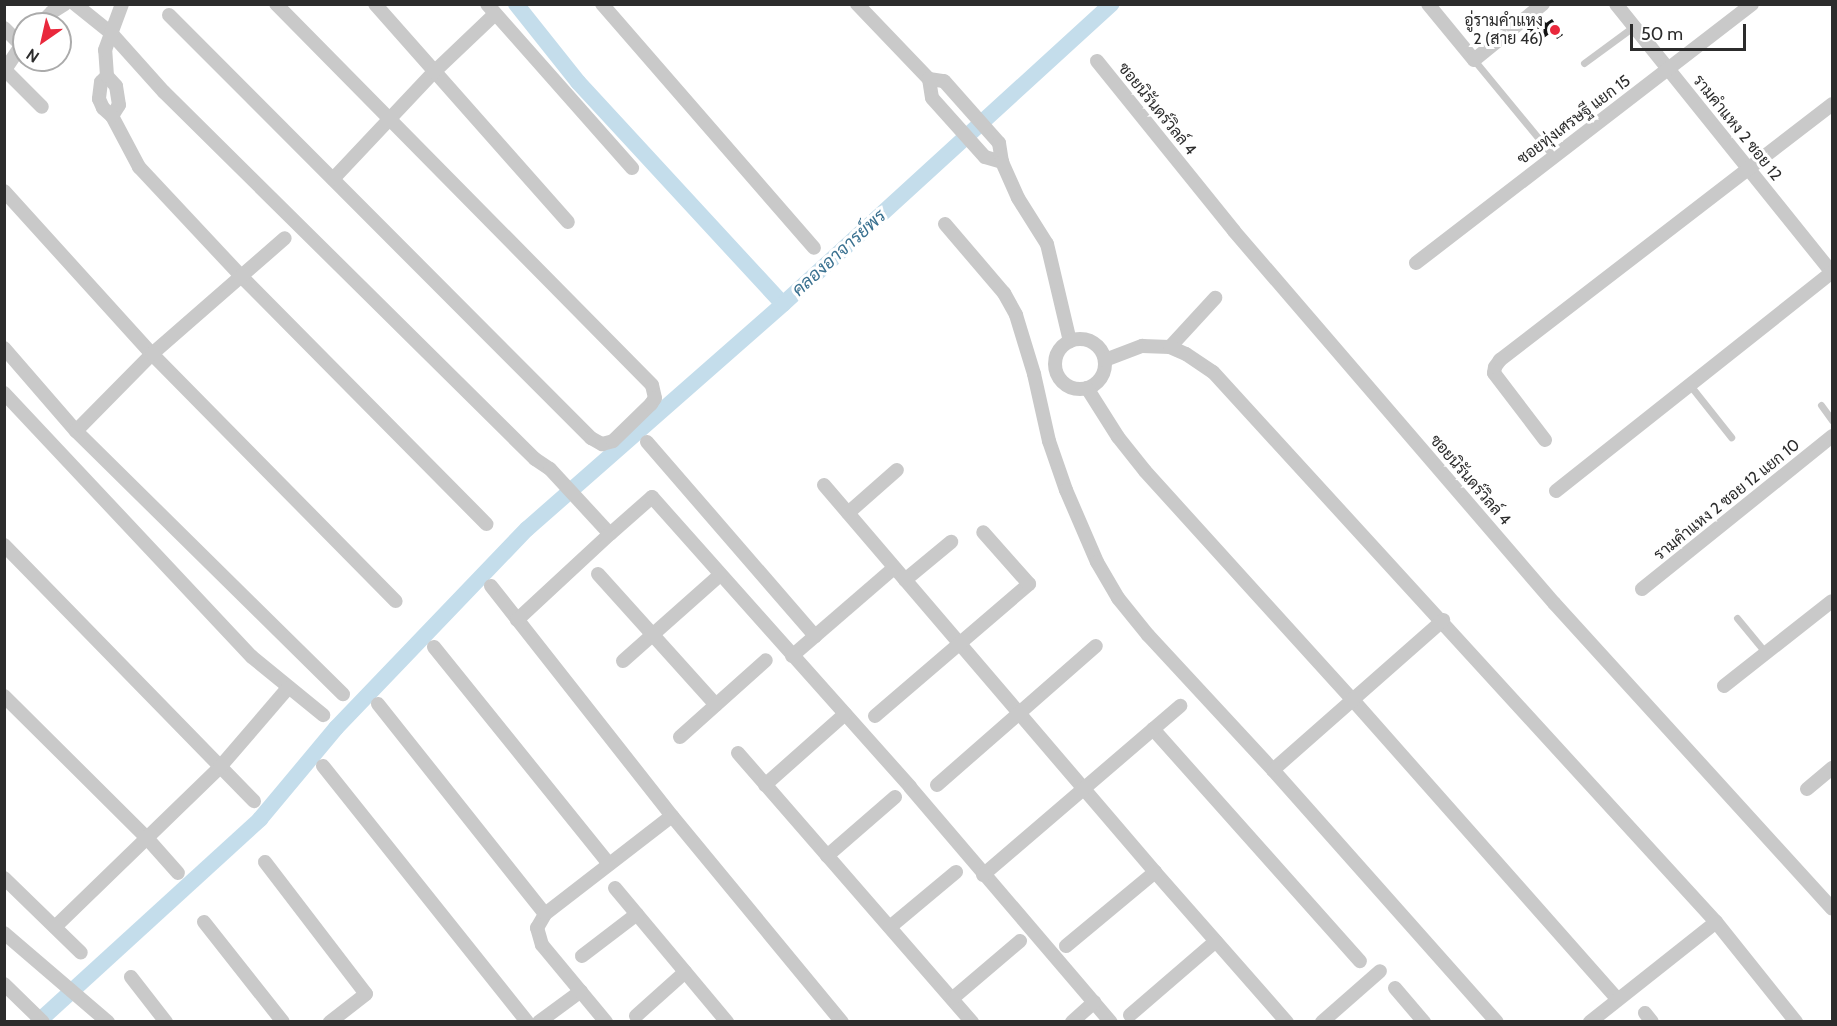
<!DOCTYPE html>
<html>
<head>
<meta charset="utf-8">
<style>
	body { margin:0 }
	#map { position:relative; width:1837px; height:1026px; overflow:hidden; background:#fff; font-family:Cabin,Sarabun,sans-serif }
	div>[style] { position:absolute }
	.canal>* { height:16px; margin:-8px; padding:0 8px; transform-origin:8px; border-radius:8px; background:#c4ddeb }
	.building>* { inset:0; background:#131313 }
	.lane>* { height:7px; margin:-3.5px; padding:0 3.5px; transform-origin:3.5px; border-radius:3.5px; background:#c9c9c9 }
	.street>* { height:14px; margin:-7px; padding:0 7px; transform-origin:7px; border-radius:7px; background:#c9c9c9 }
	.street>.ring { margin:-7px; padding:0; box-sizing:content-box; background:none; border:14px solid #c9c9c9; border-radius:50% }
	.dots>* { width:16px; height:16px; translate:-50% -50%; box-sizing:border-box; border:3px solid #fff; border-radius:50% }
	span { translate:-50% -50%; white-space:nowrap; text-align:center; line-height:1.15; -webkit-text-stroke:6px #fff; paint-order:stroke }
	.poi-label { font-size:16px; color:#2c2c2c }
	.right { translate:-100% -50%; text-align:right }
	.street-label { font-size:16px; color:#2c2c2c }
	.water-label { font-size:18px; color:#39708f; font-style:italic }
	.frame { position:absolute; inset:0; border:6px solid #2c2c2c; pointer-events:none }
	.north { position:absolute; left:12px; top:12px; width:60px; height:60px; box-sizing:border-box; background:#fff; border:2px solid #ababab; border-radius:50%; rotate:214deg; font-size:16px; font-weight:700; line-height:24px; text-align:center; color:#2c2c2c }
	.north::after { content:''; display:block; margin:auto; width:21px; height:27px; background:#e9283c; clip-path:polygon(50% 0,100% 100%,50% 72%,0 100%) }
	.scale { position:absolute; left:1630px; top:24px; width:116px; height:27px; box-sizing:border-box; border:3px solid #2c2c2c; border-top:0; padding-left:8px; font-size:18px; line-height:21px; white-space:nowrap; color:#2c2c2c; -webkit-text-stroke:4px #fff; paint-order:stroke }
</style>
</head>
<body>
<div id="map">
	<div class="canal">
		<i style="left:516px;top:4px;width:100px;rotate:51.5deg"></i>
		<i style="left:578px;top:82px;width:302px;rotate:47.3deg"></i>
		<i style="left:783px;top:304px;width:445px;rotate:-42.4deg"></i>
		<i style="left:38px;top:1022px;width:301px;rotate:-42.4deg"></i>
		<i style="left:260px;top:819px;width:119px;rotate:-50.1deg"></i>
		<i style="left:336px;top:728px;width:276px;rotate:-46.2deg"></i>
		<i style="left:527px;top:529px;width:341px;rotate:-41.3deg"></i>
	</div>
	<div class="building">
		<i style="clip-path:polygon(1538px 13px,1546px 23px,1552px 19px,1563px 35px,1557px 39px,1552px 32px,1537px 43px,1524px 25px)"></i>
	</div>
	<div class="lane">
		<i style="left:1474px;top:60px;width:124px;rotate:50.5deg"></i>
		<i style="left:1584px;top:63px;width:61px;rotate:-36.3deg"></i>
		<i style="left:1689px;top:384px;width:68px;rotate:51.6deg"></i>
		<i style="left:1821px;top:405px;width:19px;rotate:54deg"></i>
		<i style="left:1737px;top:618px;width:45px;rotate:50.4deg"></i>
	</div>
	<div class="street">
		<i style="left:75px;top:4px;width:46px;rotate:38.9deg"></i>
		<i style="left:111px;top:33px;width:79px;rotate:48.1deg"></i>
		<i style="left:164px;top:92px;width:522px;rotate:44.69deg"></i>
		<i style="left:535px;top:459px;width:18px;rotate:34deg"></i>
		<i style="left:550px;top:469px;width:88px;rotate:47.3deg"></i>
		<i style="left:610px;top:534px;width:56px;rotate:-41.4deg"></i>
		<i style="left:652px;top:497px;width:388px;rotate:48.3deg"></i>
		<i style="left:910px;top:787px;width:309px;rotate:49.5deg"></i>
		<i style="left:375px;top:4px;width:291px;rotate:48.5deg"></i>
		<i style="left:487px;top:4px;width:219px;rotate:48.5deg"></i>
		<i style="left:602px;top:4px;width:323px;rotate:49deg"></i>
		<i style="left:857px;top:4px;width:104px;rotate:46.2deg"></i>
		<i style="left:929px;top:79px;width:19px;rotate:81deg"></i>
		<i style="left:932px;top:98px;width:79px;rotate:48.1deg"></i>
		<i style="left:985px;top:157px;width:18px;rotate:16deg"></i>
		<i style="left:1428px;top:4px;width:72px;rotate:50.6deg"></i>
		<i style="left:1474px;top:60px;width:89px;rotate:-39.1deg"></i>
		<i style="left:1616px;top:4px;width:345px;rotate:51.2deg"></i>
		<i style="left:169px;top:15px;width:598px;rotate:45.07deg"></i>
		<i style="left:591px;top:438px;width:13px;rotate:29deg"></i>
		<i style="left:602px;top:444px;width:11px;rotate:-15deg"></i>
		<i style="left:613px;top:441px;width:53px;rotate:-44.2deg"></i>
		<i style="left:651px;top:404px;width:7px;rotate:-56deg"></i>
		<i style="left:655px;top:398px;width:13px;rotate:-103deg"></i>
		<i style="left:652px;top:385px;width:535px;rotate:-134.62deg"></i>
		<i style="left:40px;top:24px;width:17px;rotate:-45deg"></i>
		<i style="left:52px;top:12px;width:15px;rotate:-32deg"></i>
		<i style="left:4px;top:28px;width:24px;rotate:45deg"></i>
		<i style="left:1097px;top:61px;width:218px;rotate:51.1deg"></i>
		<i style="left:1234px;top:231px;width:491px;rotate:49.3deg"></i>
		<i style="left:1554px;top:603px;width:413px;rotate:47.7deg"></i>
		<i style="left:5px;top:70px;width:52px;rotate:45deg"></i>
		<i style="left:4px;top:71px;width:36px;rotate:-56deg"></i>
		<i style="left:107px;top:76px;width:8px;rotate:135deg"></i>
		<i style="left:101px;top:82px;width:17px;rotate:97deg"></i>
		<i style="left:99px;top:99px;width:10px;rotate:66deg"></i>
		<i style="left:103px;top:108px;width:12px;rotate:42deg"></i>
		<i style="left:112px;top:116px;width:58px;rotate:62.1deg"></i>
		<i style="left:139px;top:167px;width:149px;rotate:46.9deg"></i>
		<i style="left:241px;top:276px;width:349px;rotate:45.3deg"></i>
		<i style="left:929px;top:79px;width:15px;rotate:8deg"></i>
		<i style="left:944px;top:81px;width:83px;rotate:48.4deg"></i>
		<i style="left:999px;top:143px;width:19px;rotate:81deg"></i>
		<i style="left:1002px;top:162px;width:39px;rotate:66deg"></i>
		<i style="left:1018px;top:198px;width:54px;rotate:57.8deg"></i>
		<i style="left:1047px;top:244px;width:100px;rotate:76.7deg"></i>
		<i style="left:112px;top:116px;width:13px;rotate:-58deg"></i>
		<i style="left:119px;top:105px;width:19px;rotate:-99deg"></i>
		<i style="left:116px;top:86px;width:13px;rotate:-132deg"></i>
		<i style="left:107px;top:76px;width:26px;rotate:-94deg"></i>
		<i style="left:105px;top:50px;width:49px;rotate:-69.7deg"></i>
		<i style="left:333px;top:179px;width:147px;rotate:-46.7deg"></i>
		<i style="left:434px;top:72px;width:84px;rotate:-43.6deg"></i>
		<i style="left:4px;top:191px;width:220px;rotate:47.8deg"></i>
		<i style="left:152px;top:354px;width:347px;rotate:45.4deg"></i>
		<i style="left:945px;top:224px;width:91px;rotate:49.5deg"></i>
		<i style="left:1004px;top:293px;width:25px;rotate:61deg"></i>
		<i style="left:1016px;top:315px;width:62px;rotate:73deg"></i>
		<i style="left:1034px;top:374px;width:69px;rotate:77.4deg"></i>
		<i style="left:1049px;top:441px;width:52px;rotate:70.9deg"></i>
		<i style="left:1066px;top:490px;width:78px;rotate:66.7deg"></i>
		<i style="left:1097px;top:562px;width:42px;rotate:59.7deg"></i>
		<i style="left:1118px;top:598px;width:48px;rotate:51deg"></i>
		<i style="left:1148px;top:635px;width:184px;rotate:47.2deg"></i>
		<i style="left:1273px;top:770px;width:337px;rotate:48.4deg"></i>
		<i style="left:1416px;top:263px;width:424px;rotate:-37.6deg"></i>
		<i class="ring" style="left:1055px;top:339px;width:36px;height:36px"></i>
		<i style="left:1170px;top:347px;width:67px;rotate:-47.4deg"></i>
		<i style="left:4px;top:348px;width:110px;rotate:49.1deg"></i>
		<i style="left:76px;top:431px;width:375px;rotate:44.6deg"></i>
		<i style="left:1105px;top:360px;width:40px;rotate:-21deg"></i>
		<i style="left:1142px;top:346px;width:28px;rotate:2deg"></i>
		<i style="left:1170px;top:347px;width:17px;rotate:24deg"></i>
		<i style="left:1186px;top:354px;width:32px;rotate:34deg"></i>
		<i style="left:1213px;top:372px;width:745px;rotate:47.56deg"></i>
		<i style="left:1716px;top:922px;width:128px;rotate:51.3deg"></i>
		<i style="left:1087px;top:388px;width:58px;rotate:57.7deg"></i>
		<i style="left:1118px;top:437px;width:43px;rotate:51.5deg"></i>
		<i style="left:1145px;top:471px;width:308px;rotate:47.8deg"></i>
		<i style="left:1352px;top:699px;width:400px;rotate:48.5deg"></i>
		<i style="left:4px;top:393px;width:362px;rotate:46.8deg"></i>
		<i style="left:252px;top:657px;width:92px;rotate:39.2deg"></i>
		<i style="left:76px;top:431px;width:108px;rotate:-45.4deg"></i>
		<i style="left:152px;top:354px;width:176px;rotate:-41.1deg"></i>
		<i style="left:1545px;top:440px;width:84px;rotate:-127.3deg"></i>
		<i style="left:1494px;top:373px;width:6px;rotate:-81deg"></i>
		<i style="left:1495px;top:367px;width:9px;rotate:-54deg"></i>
		<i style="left:1500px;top:360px;width:419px;rotate:-37.6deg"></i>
		<i style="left:647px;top:442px;width:257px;rotate:49.1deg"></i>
		<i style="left:824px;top:485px;width:509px;rotate:49.46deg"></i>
		<i style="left:1155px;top:872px;width:200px;rotate:48.7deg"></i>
		<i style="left:1556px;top:491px;width:352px;rotate:-38.4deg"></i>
		<i style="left:848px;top:513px;width:65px;rotate:-41.3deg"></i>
		<i style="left:4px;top:545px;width:358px;rotate:45.7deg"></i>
		<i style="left:598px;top:574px;width:176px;rotate:48deg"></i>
		<i style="left:905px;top:580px;width:60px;rotate:-39.6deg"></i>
		<i style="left:491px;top:586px;width:293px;rotate:51.8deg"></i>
		<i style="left:672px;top:816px;width:267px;rotate:50.5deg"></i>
		<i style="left:1642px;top:589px;width:244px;rotate:-38.8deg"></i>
		<i style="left:517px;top:620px;width:127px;rotate:-42.8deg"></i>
		<i style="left:434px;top:647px;width:277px;rotate:51.1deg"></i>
		<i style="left:792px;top:656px;width:135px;rotate:-40.8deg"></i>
		<i style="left:623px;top:661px;width:130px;rotate:-41.6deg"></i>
		<i style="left:1724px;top:686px;width:137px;rotate:-38.2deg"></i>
		<i style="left:4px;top:696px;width:200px;rotate:44.8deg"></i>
		<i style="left:146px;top:837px;width:48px;rotate:48.4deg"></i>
		<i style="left:378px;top:704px;width:268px;rotate:51.5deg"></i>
		<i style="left:875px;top:716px;width:203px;rotate:-40.6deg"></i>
		<i style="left:1029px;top:584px;width:69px;rotate:-131.5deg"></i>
		<i style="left:1153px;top:729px;width:311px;rotate:48.3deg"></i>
		<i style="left:680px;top:737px;width:115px;rotate:-41.8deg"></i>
		<i style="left:738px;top:753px;width:357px;rotate:49deg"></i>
		<i style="left:323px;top:766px;width:327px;rotate:51.4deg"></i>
		<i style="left:1273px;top:770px;width:227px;rotate:-41.4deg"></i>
		<i style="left:765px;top:785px;width:107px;rotate:-41.6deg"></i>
		<i style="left:937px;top:785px;width:211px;rotate:-41.2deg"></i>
		<i style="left:1807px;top:789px;width:33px;rotate:-40deg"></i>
		<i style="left:827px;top:856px;width:90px;rotate:-40.9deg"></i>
		<i style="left:265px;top:862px;width:166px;rotate:52.6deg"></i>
		<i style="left:366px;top:994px;width:46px;rotate:142.1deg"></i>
		<i style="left:983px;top:875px;width:260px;rotate:-40.6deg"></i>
		<i style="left:4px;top:878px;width:107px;rotate:44.2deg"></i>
		<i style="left:615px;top:888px;width:175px;rotate:50.1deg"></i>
		<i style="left:204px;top:922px;width:127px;rotate:51.7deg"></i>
		<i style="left:55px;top:927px;width:230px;rotate:-44.1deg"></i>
		<i style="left:220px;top:767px;width:104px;rotate:-49.3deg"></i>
		<i style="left:890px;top:927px;width:86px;rotate:-39.8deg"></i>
		<i style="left:4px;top:933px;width:137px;rotate:40.6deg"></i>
		<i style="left:1066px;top:946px;width:116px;rotate:-39.7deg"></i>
		<i style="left:582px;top:956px;width:69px;rotate:-37.4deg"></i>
		<i style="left:131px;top:977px;width:57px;rotate:52.1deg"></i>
		<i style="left:4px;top:984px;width:54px;rotate:44.3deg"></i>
		<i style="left:1395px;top:988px;width:45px;rotate:49.5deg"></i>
		<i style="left:953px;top:998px;width:88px;rotate:-40.4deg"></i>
		<i style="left:1645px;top:1013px;width:11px;rotate:52deg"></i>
		<i style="left:1130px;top:1015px;width:113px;rotate:-40.7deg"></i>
		<i style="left:636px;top:1016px;width:66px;rotate:-41.9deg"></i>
		<i style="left:539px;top:1022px;width:52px;rotate:-36.4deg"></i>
		<i style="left:606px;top:1022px;width:100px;rotate:-129.7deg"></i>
		<i style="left:542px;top:945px;width:18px;rotate:-106deg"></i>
		<i style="left:537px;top:928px;width:16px;rotate:-60deg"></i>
		<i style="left:545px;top:914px;width:160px;rotate:-37.7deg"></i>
		<i style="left:1072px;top:1022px;width:30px;rotate:-42deg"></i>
		<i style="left:1322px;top:1022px;width:77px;rotate:-41.3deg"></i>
		<i style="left:1590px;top:1022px;width:161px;rotate:-38.4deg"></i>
	</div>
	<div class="dots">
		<i style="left:1555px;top:30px;background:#e9283c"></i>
	</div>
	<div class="poi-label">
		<span class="right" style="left:1543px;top:30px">อู่รามคำแหง<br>2 (สาย 46)</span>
	</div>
	<div class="street-label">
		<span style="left:1157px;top:109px;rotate:51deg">ซอยนิรันดร์วิลล์ 4</span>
		<span style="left:1574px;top:120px;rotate:-37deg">ซอยทุ่งเศรษฐี แยก 15</span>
		<span style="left:1737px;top:128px;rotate:51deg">รามคำแหง 2 ซอย 12</span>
		<span style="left:1470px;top:480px;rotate:49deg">ซอยนิรันดร์วิลล์ 4</span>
		<span style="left:1727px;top:500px;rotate:-39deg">รามคำแหง 2 ซอย 12 แยก 10</span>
	</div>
	<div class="water-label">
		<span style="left:839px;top:253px;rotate:-42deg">คลองอาจารย์พร</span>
	</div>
	<div class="frame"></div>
	<div class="north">N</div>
	<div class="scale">50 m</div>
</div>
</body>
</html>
